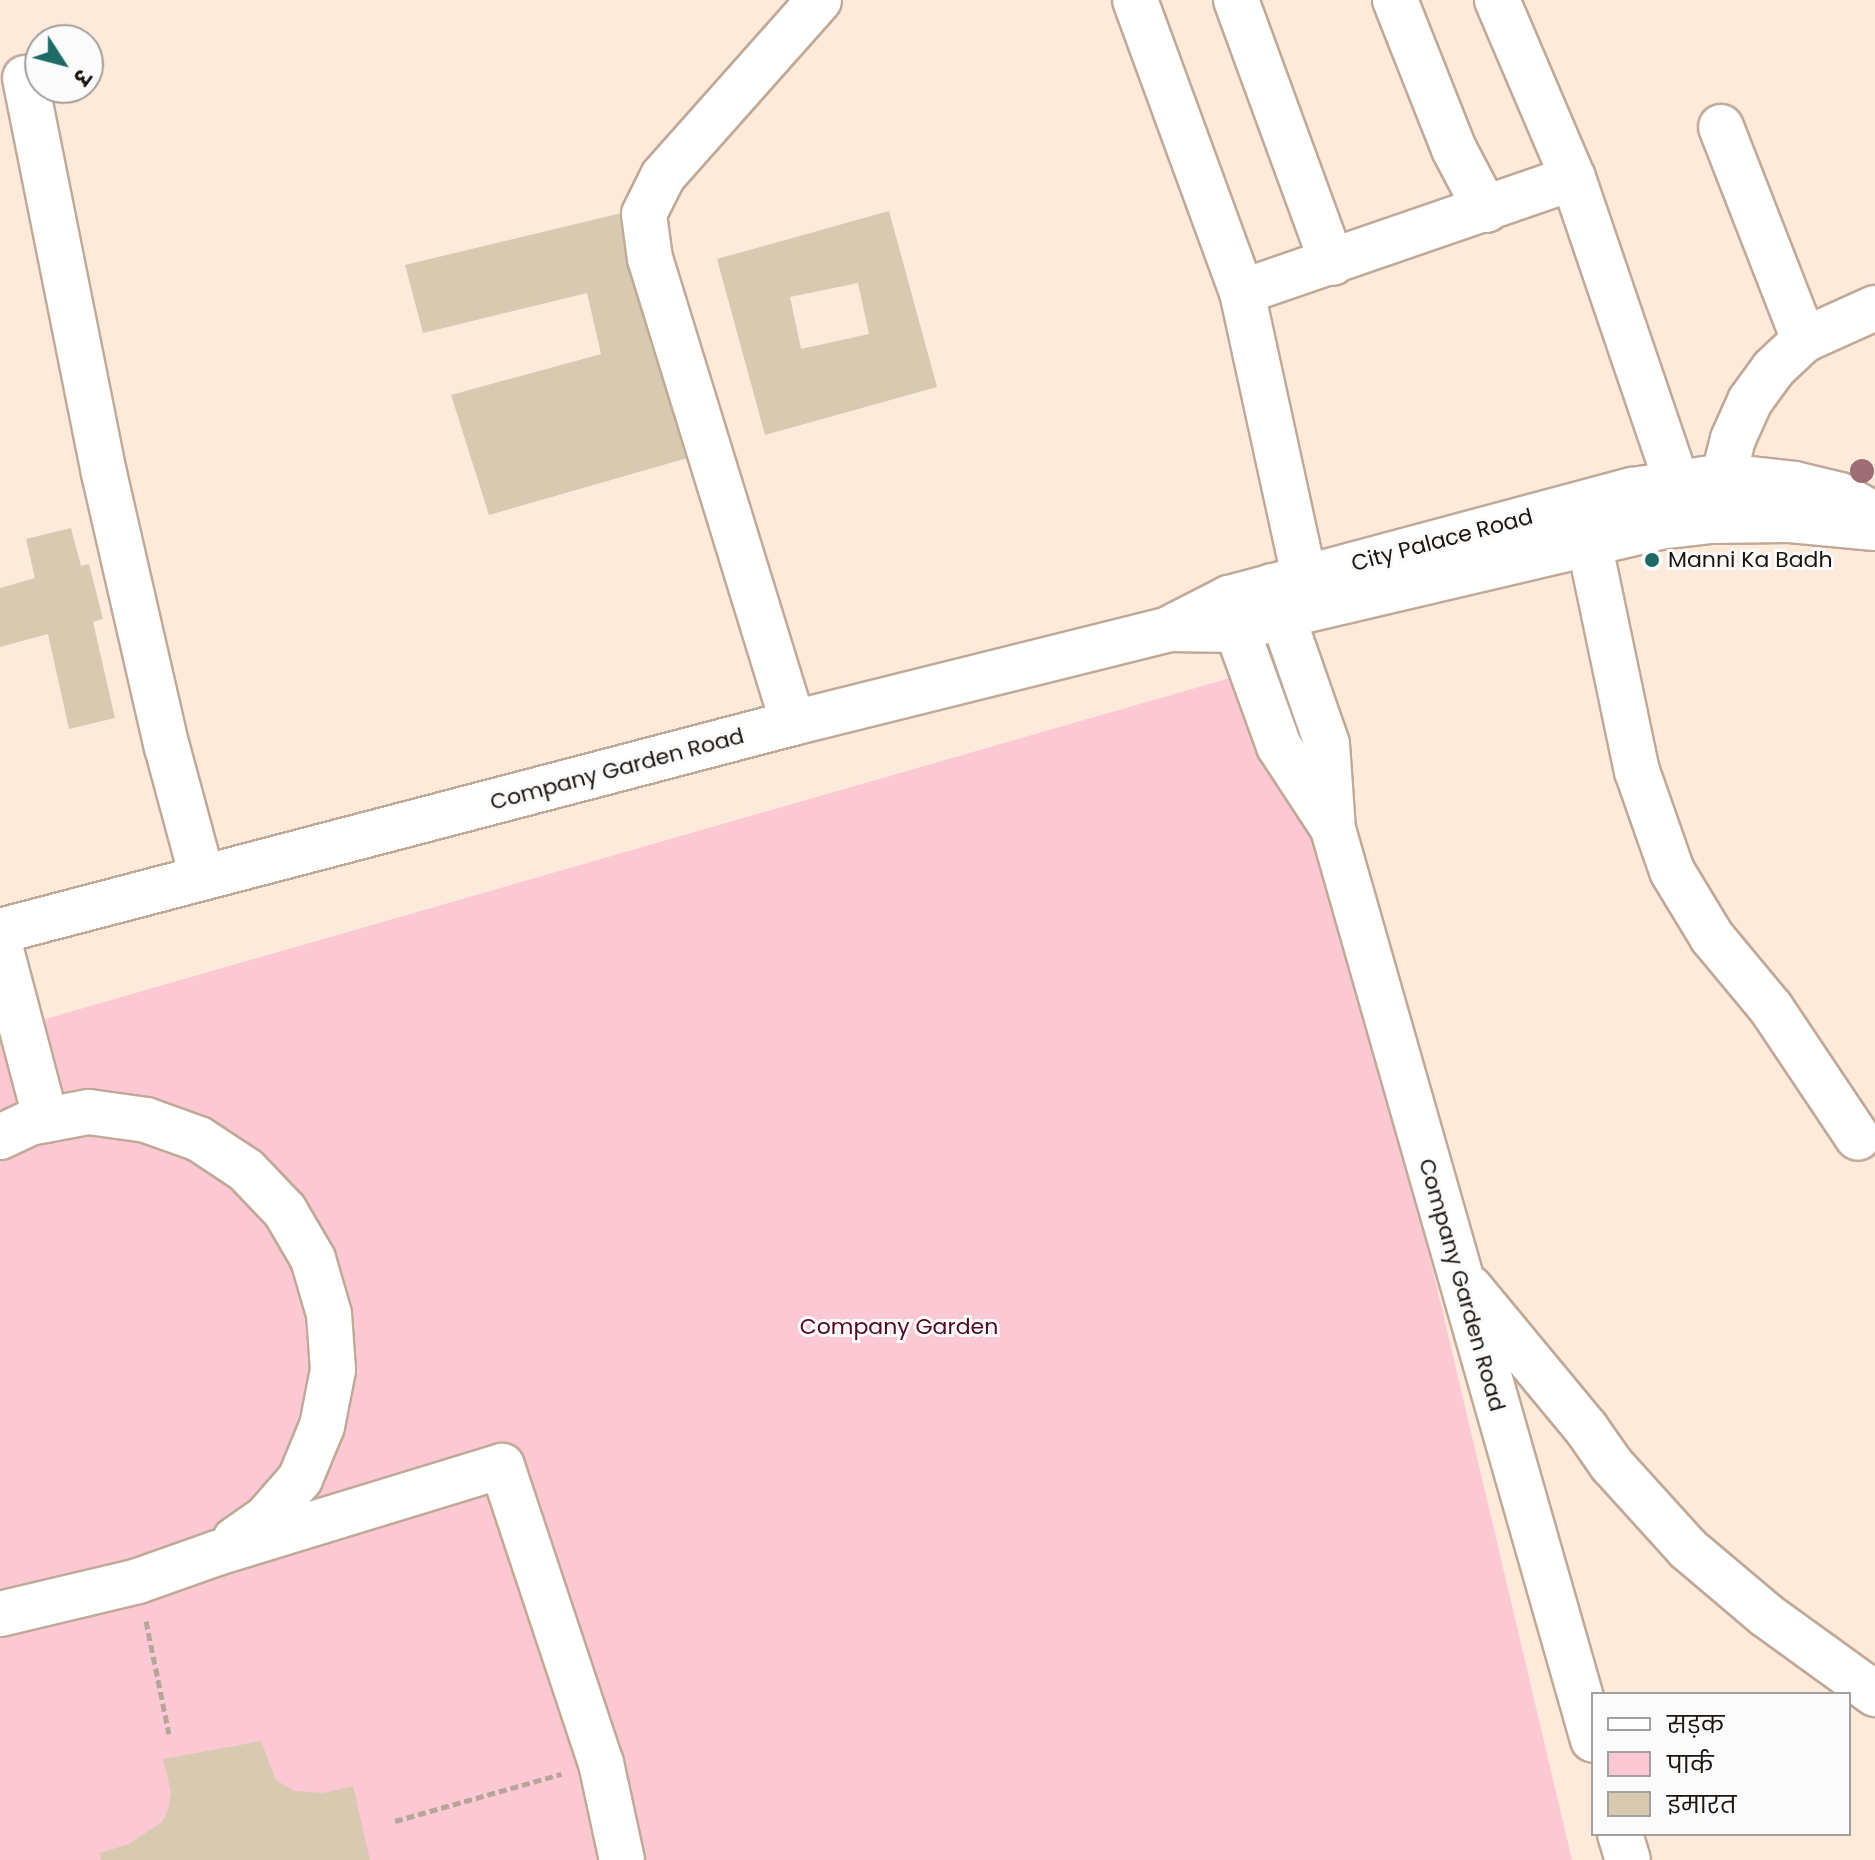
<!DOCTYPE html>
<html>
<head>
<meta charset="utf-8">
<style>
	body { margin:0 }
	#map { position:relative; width:1875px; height:1860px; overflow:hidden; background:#feeadb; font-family:Poppins,"Noto Sans Devanagari",sans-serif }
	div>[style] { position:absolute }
	.green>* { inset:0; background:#fcc8d3 }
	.building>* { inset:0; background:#d7cab1 }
	.path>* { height:5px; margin-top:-2.5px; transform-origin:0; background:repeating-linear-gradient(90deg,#b6a699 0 8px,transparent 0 12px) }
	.roads { filter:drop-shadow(2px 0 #c1a998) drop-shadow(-2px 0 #c1a998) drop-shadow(0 2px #c1a998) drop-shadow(0 -2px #c1a998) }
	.minor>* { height:44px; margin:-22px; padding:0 22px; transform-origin:22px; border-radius:22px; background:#fff }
	.major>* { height:44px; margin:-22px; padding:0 22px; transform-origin:22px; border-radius:22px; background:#fff }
	.trees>* { width:24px; height:24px; margin:-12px; border-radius:50%; background:#9e6d76 }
	.dots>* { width:22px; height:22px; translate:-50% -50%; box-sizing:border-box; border:4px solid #fbfbfb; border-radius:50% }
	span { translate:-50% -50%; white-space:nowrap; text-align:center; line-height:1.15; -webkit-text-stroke:6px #fbfbfb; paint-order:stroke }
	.street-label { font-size:22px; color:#1c140e }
	.poi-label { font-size:22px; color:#1c140e }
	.left { translate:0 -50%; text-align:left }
	.park-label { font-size:22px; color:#500623 }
	.legend { position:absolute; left:1591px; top:1692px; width:260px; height:144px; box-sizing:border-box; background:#fbfbfb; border:2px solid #a29f9c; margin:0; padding:10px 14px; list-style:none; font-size:24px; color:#1c140e }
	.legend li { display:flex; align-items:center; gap:16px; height:40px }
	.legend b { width:40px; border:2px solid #a29f9c }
	.north { position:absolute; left:24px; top:24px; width:80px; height:80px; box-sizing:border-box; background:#fbfbfb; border:2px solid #a29f9c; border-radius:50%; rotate:126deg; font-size:22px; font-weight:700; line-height:32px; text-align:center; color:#1c140e }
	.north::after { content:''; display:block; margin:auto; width:28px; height:36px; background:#1e6a65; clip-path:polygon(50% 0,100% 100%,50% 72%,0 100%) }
</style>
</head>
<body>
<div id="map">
	<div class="green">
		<i style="clip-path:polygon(1289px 661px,1572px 1860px,0 1860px,0 1032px)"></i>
	</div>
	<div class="building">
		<i style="clip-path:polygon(630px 211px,705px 453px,489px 515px,451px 395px,601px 354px,587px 293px,423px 333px,405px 265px)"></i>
		<i style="clip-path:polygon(evenodd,889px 211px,937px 387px,765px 435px,717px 259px,889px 211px,858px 283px,869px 334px,801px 349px,790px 297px,858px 283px)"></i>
		<i style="clip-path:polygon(71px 528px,81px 566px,89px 564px,103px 619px,93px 622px,115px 718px,69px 729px,48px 634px,0 647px,0 588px,35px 578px,26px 539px)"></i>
		<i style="clip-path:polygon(261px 1741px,276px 1780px,294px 1791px,323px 1793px,353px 1786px,370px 1860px,101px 1860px,100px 1853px,129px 1844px,162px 1822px,168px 1810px,171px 1792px,163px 1759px)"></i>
	</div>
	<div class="path">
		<i style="left:146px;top:1621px;width:115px;rotate:78.5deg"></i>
		<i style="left:395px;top:1821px;width:173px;rotate:-15.8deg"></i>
	</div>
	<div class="roads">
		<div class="minor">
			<i style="left:1135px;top:0;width:311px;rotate:69.9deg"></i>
			<i style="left:1242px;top:292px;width:324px;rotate:77.7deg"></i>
			<i style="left:1236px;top:0;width:280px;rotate:69.9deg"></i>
			<i style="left:1395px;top:0;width:160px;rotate:68.4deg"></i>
			<i style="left:1454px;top:149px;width:69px;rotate:62.3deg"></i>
			<i style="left:1497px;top:0;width:194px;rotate:66.9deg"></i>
			<i style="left:1573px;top:178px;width:323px;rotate:71.2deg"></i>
			<i style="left:25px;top:78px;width:403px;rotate:78.7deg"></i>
			<i style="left:104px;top:473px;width:281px;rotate:77.1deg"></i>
			<i style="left:167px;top:747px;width:135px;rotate:74.9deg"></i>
			<i style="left:1721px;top:127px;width:229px;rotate:68.7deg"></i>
			<i style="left:1242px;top:292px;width:350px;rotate:-19deg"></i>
			<i style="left:1714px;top:513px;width:76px;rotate:-75.6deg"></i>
			<i style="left:1733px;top:439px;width:42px;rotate:-65.9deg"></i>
			<i style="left:1750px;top:401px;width:39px;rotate:-54deg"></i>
			<i style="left:1773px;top:369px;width:42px;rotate:-43.1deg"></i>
			<i style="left:1804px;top:340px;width:78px;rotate:-24.3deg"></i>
			<i style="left:1589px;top:542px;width:234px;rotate:78.2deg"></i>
			<i style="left:1637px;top:771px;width:106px;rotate:70.7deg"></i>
			<i style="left:1672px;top:871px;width:77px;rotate:58.8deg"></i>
			<i style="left:1712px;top:937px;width:92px;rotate:50.3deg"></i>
			<i style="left:1771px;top:1008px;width:156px;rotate:56.2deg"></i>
			<i style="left:1272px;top:586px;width:167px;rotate:70.8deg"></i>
			<i style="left:1327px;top:744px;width:85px;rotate:86deg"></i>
			<i style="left:1333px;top:829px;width:947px;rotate:74.07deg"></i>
			<i style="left:1229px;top:598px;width:33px;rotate:76deg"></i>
			<i style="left:1237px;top:630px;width:123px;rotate:70.1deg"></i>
			<i style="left:1279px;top:746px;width:93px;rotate:56.8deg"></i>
			<i style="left:793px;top:723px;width:486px;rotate:-107.1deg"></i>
			<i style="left:650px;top:259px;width:45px;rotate:-97.6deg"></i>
			<i style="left:644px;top:214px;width:42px;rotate:-63.4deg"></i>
			<i style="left:663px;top:176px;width:235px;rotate:-48.4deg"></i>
			<i style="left:0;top:946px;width:180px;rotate:75.2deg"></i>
			<i style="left:0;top:1137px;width:33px;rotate:-25deg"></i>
			<i style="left:30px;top:1123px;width:60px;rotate:-10.6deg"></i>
			<i style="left:89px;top:1112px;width:58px;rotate:8deg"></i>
			<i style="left:146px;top:1120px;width:56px;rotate:19.7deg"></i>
			<i style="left:199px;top:1139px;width:56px;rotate:33.4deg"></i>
			<i style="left:246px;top:1170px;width:57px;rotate:46.4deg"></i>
			<i style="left:285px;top:1211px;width:56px;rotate:59.7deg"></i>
			<i style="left:313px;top:1259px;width:57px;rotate:73.8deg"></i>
			<i style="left:329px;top:1314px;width:56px;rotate:85.9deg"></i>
			<i style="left:333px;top:1370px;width:57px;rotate:101.1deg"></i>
			<i style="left:322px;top:1426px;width:57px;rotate:112.5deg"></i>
			<i style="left:300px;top:1479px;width:52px;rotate:131.1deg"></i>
			<i style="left:266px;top:1518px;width:38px;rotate:145deg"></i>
			<i style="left:1470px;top:1288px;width:182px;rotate:50.4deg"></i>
			<i style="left:1586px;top:1428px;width:44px;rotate:55.2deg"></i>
			<i style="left:1611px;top:1464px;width:115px;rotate:47.8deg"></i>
			<i style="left:1688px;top:1549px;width:102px;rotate:40.2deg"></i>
			<i style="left:1766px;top:1615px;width:135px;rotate:35.9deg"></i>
			<i style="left:0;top:1614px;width:142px;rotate:-13.4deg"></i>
			<i style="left:138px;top:1581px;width:84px;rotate:-19.5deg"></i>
			<i style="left:217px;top:1553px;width:298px;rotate:-17deg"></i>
			<i style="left:502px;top:1466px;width:313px;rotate:71.6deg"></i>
			<i style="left:601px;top:1763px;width:99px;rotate:77.8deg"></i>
			<i style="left:1620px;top:1834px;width:27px;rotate:73deg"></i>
		</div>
		<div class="major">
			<i style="left:1174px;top:626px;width:62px;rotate:-27deg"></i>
			<i style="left:1229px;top:598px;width:418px;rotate:-15deg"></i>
			<i style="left:1633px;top:490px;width:92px;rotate:-8.7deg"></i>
			<i style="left:1724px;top:476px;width:71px;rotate:6.4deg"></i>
			<i style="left:1795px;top:484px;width:46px;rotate:13.7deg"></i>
			<i style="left:1840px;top:495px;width:40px;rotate:29.7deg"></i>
			<i style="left:0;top:931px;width:820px;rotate:-14.7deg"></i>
			<i style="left:793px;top:723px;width:388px;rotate:-14deg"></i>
			<i style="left:1169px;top:629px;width:68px;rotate:0.8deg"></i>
			<i style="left:1237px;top:630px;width:46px;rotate:-17.7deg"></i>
			<i style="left:1281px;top:616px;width:388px;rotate:-13.2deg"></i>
			<i style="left:1659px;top:527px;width:53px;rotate:-6.5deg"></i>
			<i style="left:1712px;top:521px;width:78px;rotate:-0.7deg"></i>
			<i style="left:1790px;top:520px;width:85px;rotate:5.4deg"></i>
		</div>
	</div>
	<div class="trees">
		<i style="left:1862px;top:471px"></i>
	</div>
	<div class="dots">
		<i style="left:1652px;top:560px;background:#1e6a65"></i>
	</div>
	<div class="street-label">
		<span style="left:1442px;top:540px;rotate:-15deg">City Palace Road</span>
		<span style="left:617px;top:769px;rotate:-15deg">Company Garden Road</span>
		<span style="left:1462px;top:1285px;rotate:74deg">Company Garden Road</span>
	</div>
	<div class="poi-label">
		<span class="left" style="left:1668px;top:560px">Manni Ka Badh</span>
	</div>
	<div class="park-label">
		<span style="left:899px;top:1327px">Company Garden</span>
	</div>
	<ul class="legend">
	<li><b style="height:10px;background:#fff"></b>सड़क</li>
	<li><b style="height:22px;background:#fcc8d3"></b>पार्क</li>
	<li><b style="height:22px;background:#d7cab1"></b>इमारत</li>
	</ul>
	<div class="north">उ</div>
</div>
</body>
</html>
